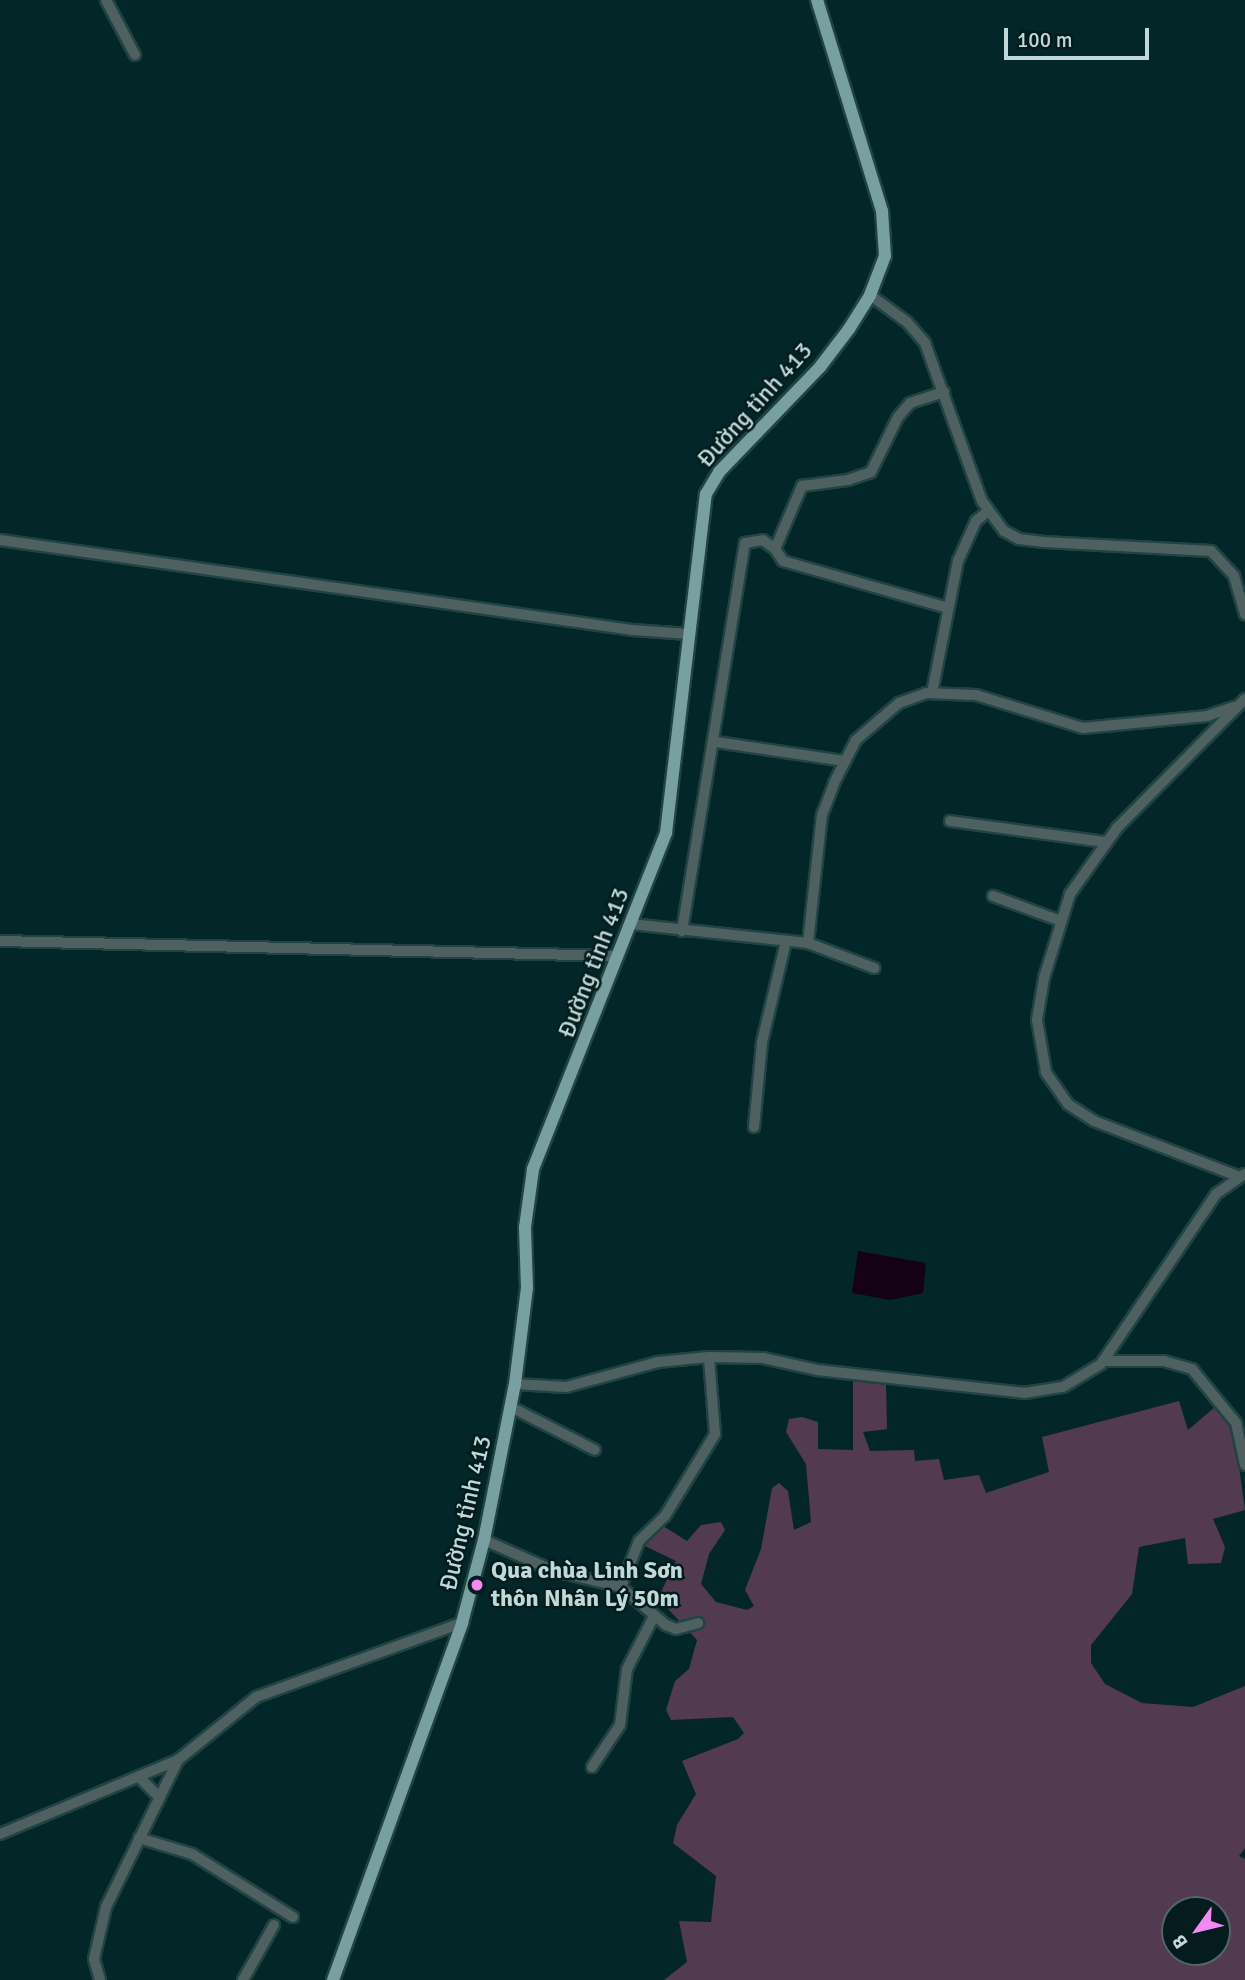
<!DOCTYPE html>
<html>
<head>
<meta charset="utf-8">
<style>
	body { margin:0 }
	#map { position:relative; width:1245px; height:1980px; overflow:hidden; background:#032728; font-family:Signika,sans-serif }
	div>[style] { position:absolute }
	.green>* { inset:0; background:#523b51 }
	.water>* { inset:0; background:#140115 }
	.roads { filter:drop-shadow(2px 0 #214344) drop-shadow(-2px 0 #214344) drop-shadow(0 2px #214344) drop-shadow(0 -2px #214344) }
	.minor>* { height:10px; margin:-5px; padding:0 5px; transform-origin:5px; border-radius:5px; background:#4e6060 }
	.major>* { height:12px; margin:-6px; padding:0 6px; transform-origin:6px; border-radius:6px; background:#79a0a0 }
	.dots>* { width:19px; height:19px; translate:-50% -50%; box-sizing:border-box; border:4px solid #041c1d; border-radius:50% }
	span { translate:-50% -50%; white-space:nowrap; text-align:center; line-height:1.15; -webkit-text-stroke:5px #041c1d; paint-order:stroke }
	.street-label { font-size:24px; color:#c1d8d8 }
	.poi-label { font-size:24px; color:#c1d8d8; font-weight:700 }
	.left { translate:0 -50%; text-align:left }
	.north { position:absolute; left:1161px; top:1896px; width:70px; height:70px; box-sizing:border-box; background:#041c1d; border:2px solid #506768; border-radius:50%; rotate:236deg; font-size:19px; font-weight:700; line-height:28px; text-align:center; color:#c1d8d8 }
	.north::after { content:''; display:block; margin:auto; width:24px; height:32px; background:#f38af2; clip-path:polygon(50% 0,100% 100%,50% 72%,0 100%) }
	.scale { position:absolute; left:1004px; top:28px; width:145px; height:32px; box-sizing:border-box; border:4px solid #c1d8d8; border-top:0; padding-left:9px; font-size:21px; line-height:24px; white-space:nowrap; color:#c1d8d8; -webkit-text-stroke:5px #041c1d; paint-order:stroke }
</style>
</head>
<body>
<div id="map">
	<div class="green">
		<i style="clip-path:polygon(evenodd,853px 1381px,886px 1385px,887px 1429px,863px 1432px,870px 1451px,914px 1450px,915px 1461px,939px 1459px,944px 1480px,979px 1475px,986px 1493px,1049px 1472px,1042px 1437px,1179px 1401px,1188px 1430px,1215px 1407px,1223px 1411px,1235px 1437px,1245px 1510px,1213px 1519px,1225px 1547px,1221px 1563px,1188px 1564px,1185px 1538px,1139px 1547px,1132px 1594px,1091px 1645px,1091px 1663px,1105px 1684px,1142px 1703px,1193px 1707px,1245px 1686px,1245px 1848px,1239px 1856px,1245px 1859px,1245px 1980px,664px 1980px,687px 1962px,679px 1921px,711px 1922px,716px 1876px,673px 1843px,677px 1825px,696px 1794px,682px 1761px,738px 1739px,744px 1733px,733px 1717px,671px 1720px,666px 1710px,675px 1681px,689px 1669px,697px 1640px,658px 1598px,676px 1561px,641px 1544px,643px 1536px,663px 1526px,687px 1541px,701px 1525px,721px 1522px,725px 1530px,709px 1554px,701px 1584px,716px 1602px,747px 1610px,754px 1606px,745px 1590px,761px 1549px,772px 1488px,779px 1483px,788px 1491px,794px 1530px,811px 1522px,806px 1464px,786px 1432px,789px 1419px,802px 1417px,818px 1422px,818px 1449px,853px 1450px,853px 1381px,1175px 1910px,1217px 1910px,1217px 1952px,1175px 1952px,1175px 1910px)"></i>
	</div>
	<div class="water">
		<i style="clip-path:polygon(858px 1251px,926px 1263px,923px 1293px,890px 1300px,852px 1293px)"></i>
	</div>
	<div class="roads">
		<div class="minor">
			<i style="left:106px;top:0;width:62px;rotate:62.2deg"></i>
			<i style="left:870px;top:295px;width:46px;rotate:36.1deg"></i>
			<i style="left:907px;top:322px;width:28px;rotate:49deg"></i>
			<i style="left:925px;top:343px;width:168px;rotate:70.2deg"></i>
			<i style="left:982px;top:501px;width:37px;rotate:54deg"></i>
			<i style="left:1004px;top:531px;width:17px;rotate:28deg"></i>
			<i style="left:1019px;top:539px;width:25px;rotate:7deg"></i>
			<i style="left:1044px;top:542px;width:167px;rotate:3.1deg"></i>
			<i style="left:1211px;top:551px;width:34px;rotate:47deg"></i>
			<i style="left:1234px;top:576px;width:40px;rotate:74deg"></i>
			<i style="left:0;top:540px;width:638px;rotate:8.1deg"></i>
			<i style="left:632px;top:630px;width:57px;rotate:4deg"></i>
			<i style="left:775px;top:549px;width:14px;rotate:56deg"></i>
			<i style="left:783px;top:561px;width:172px;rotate:15.9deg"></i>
			<i style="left:932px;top:693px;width:135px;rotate:-78.9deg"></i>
			<i style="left:958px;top:561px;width:44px;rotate:-65.8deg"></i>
			<i style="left:976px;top:521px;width:14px;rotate:-39deg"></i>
			<i style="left:716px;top:742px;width:129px;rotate:8.4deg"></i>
			<i style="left:950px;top:821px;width:157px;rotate:7.7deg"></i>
			<i style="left:993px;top:896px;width:72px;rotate:20.2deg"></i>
			<i style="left:631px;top:924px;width:178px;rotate:6.1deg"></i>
			<i style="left:808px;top:943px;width:71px;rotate:20.7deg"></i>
			<i style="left:682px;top:931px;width:393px;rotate:-80.8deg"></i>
			<i style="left:745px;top:543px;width:18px;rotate:-9deg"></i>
			<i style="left:763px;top:540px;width:15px;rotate:37deg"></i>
			<i style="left:775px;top:549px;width:69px;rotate:-66.8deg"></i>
			<i style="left:802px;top:486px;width:46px;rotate:-7.4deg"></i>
			<i style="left:848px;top:480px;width:24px;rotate:-19deg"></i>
			<i style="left:871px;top:472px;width:61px;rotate:-63.9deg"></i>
			<i style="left:898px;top:417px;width:18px;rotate:-49deg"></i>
			<i style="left:910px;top:403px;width:36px;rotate:-18deg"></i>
			<i style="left:0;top:941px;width:617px;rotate:1.39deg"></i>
			<i style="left:808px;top:943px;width:129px;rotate:-83.8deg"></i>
			<i style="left:822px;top:815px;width:34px;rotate:-69deg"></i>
			<i style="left:834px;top:783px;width:48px;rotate:-62.9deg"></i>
			<i style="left:856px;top:740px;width:57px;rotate:-40.7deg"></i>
			<i style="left:899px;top:703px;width:29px;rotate:-20deg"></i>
			<i style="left:926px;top:693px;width:50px;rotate:2.3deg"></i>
			<i style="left:976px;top:695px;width:112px;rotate:17.1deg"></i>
			<i style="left:1083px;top:728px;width:125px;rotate:-5.5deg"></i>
			<i style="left:1207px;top:716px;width:28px;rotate:-19deg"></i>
			<i style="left:754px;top:1127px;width:85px;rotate:-84.6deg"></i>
			<i style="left:762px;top:1042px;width:104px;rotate:-76.6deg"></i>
			<i style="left:1240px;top:1177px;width:156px;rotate:-159deg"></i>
			<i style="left:1094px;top:1121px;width:31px;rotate:-147deg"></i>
			<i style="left:1068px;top:1104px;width:39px;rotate:-125deg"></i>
			<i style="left:1046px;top:1072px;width:53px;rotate:-99.8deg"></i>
			<i style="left:1037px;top:1020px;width:43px;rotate:-80.5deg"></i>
			<i style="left:1044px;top:978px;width:88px;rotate:-72.8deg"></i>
			<i style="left:1070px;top:894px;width:81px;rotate:-54.5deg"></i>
			<i style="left:1117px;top:828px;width:182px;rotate:-45.2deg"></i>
			<i style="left:1103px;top:1361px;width:61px"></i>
			<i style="left:1164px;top:1361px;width:29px;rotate:16deg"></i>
			<i style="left:1192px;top:1369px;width:70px;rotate:50.8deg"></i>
			<i style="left:1236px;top:1423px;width:43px;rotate:77.9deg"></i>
			<i style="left:515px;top:1384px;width:51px;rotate:3.4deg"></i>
			<i style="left:566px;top:1387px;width:95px;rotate:-15.2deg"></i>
			<i style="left:658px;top:1362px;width:51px;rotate:-5.6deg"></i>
			<i style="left:709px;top:1357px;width:54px;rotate:1.1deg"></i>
			<i style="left:763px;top:1358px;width:55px;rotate:12.5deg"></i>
			<i style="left:817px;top:1370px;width:208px;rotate:6.3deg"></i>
			<i style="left:1024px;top:1393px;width:39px;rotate:-9deg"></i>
			<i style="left:1063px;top:1387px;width:44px;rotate:-31.2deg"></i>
			<i style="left:1101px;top:1364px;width:205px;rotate:-55.9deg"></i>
			<i style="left:1216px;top:1194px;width:35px;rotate:-35deg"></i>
			<i style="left:511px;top:1407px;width:94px;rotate:27.1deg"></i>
			<i style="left:484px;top:1540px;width:77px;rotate:23.9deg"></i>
			<i style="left:554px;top:1571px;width:69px;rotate:13.4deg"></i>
			<i style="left:621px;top:1587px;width:59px;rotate:40.2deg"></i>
			<i style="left:666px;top:1625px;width:11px;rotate:22deg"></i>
			<i style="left:676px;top:1629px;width:23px;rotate:-15deg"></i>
			<i style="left:621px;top:1587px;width:49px;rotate:-68.6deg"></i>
			<i style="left:639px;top:1541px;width:36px;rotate:-44deg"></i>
			<i style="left:665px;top:1516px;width:96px;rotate:-58.6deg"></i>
			<i style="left:715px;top:1434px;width:77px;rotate:-94.5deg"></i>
			<i style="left:592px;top:1767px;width:50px;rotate:-56.3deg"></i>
			<i style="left:620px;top:1725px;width:56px;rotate:-82.9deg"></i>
			<i style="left:627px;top:1669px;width:57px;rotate:-63deg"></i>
			<i style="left:140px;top:1778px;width:28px;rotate:45deg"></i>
			<i style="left:0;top:1834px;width:193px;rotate:-22.6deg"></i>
			<i style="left:178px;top:1760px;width:100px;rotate:-38.9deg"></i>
			<i style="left:256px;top:1697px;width:219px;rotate:-19.8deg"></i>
			<i style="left:139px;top:1838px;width:55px;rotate:16.8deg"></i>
			<i style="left:192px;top:1854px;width:119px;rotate:32deg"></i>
			<i style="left:100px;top:1980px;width:22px;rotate:-106deg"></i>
			<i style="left:94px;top:1959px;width:53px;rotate:-77deg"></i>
			<i style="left:106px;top:1907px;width:164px;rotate:-63.9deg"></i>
			<i style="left:243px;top:1980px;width:63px;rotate:-60.6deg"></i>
		</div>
		<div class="major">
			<i style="left:333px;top:1980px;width:380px;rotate:-70.1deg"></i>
			<i style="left:462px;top:1623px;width:86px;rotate:-75.2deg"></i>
			<i style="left:484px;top:1540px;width:159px;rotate:-78.8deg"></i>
			<i style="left:515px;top:1384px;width:97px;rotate:-82.9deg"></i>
			<i style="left:527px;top:1288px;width:61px;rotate:-91.9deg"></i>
			<i style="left:525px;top:1227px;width:59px;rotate:-82.1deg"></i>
			<i style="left:533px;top:1169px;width:361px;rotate:-68.4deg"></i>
			<i style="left:666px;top:833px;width:341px;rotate:-83.3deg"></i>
			<i style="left:706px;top:494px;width:26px;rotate:-59deg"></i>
			<i style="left:719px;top:472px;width:146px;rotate:-46.1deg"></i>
			<i style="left:820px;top:367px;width:48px;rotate:-52.7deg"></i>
			<i style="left:849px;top:329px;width:40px;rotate:-58deg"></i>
			<i style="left:870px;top:295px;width:42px;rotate:-69deg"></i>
			<i style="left:885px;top:256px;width:45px;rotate:-93.8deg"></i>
			<i style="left:882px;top:211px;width:221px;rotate:-107.1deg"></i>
		</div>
	</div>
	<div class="dots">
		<i style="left:477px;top:1585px;background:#f38af2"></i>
	</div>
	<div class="street-label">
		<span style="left:755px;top:405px;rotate:-48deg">Đường tỉnh 413</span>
		<span style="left:594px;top:963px;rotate:-69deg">Đường tỉnh 413</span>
		<span style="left:466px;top:1513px;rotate:-77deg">Đường tỉnh 413</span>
	</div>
	<div class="poi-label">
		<span class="left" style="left:491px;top:1585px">Qua chùa Linh Sơn<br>thôn Nhân Lý 50m</span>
	</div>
	<div class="north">B</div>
	<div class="scale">100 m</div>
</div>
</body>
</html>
